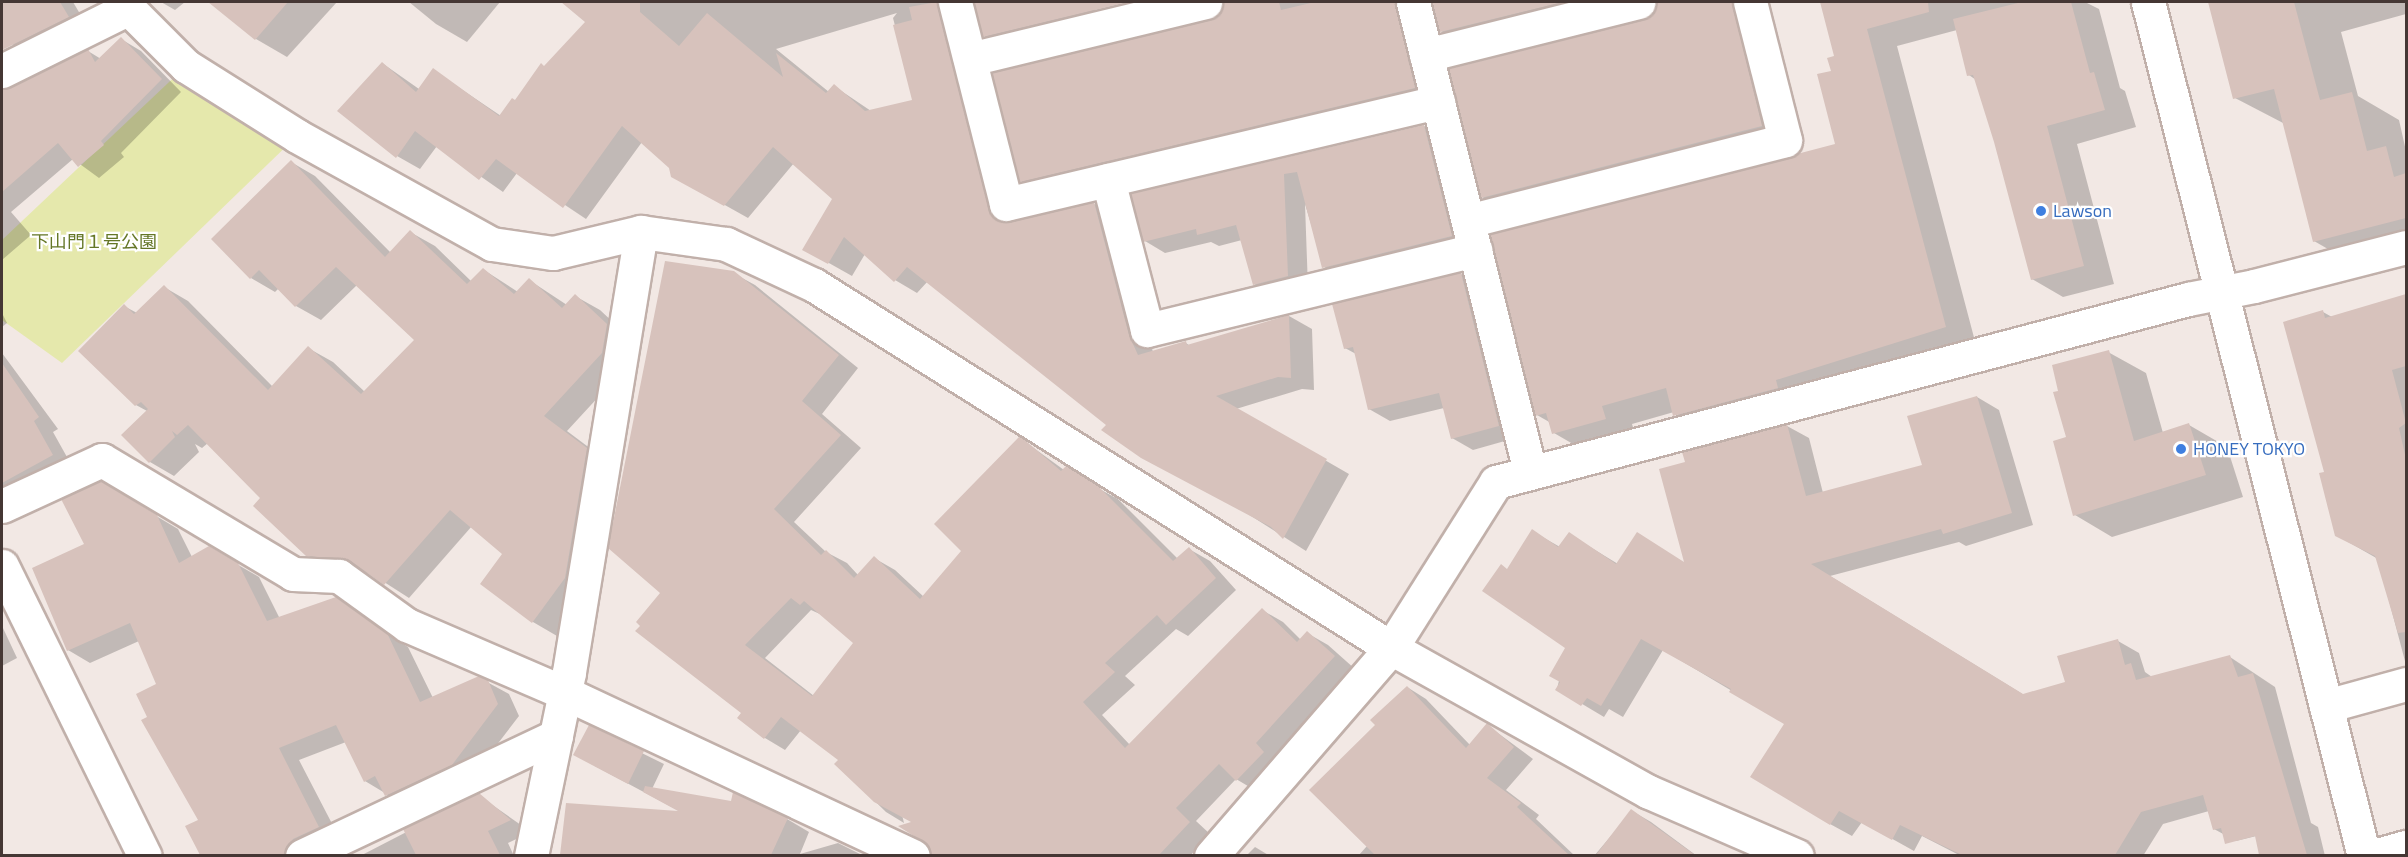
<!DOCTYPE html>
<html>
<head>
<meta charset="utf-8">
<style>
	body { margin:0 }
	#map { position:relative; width:2408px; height:857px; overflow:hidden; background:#f2e8e4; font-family:"Titillium Web","Noto Sans JP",sans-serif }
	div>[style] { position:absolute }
	.green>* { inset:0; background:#e5e8ac }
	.shadow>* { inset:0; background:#0003 }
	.building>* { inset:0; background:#d7c2bc }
	.roads { filter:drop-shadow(2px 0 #c1b0aa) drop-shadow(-2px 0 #c1b0aa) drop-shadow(0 2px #c1b0aa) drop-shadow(0 -2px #c1b0aa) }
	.minor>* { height:33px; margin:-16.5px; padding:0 16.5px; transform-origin:16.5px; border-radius:16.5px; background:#fff }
	.dots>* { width:16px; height:16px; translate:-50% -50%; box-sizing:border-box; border:3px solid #fff; border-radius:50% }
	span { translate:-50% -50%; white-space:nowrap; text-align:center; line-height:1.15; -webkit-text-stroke:4.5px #fff; paint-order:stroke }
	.shop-label { font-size:18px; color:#366cbe }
	.left { translate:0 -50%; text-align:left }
	.park-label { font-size:18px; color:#657727 }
	.frame { position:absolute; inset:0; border:3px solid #453734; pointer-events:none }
</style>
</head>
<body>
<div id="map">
	<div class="green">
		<i style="clip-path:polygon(186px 66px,297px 136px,62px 363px,2px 320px,2px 240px)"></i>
	</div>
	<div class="shadow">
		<i style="clip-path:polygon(2px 2px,73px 2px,89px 29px,33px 56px,12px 44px,2px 26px)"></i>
		<i style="clip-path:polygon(161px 2px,185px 2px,175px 10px)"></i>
		<i style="clip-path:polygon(222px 2px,337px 2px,287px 57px,256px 39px)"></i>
		<i style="clip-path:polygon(409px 2px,500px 2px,467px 42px,436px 24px)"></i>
		<i style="clip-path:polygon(evenodd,583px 2px,968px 2px,959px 11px,1010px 224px,1094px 204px,1117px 217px,1153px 352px,1186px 343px,1190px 346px,1289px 316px,1312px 329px,1314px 390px,1302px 389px,1236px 409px,1349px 474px,1306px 551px,1108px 425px,928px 281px,917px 293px,895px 280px,865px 254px,852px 276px,804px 249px,834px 198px,794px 163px,748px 218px,673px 176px,671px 167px,642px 142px,586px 219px,517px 173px,503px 192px,437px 146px,420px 169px,397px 156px,382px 63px,419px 89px,433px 70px,501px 116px,587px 22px,575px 11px,583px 2px,897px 13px,893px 18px,914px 101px,871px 111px,834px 86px,829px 92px,776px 49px,897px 13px)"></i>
		<i style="clip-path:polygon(974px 2px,1092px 2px,1098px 27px,1007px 49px,984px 36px)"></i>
		<i style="clip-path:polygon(1223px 2px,1413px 2px,1435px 100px,1042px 193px,1021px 181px,1210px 22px,1225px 7px)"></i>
		<i style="clip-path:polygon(1434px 2px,1648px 2px,1467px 46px,1441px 31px)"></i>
		<i style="clip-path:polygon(1657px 2px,1754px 2px,1788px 141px,1509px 212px,1482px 197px,1659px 7px)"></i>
		<i style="clip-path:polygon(1821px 2px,2085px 2px,2099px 9px,2120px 88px,2125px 91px,2136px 127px,2077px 144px,2114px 284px,2063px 297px,2032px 279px,1996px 141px,1976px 80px,1969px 75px,1957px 30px,1897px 46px,1976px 345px,1706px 433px,1674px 412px,1632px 424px,1636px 437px,1585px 451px,1554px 433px,1551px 423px,1537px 415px,1837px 145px,1832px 72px,1836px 57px)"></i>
		<i style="clip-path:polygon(2210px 2px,2406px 2px,2406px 14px,2341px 32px,2358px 96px,2399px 120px,2406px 151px,2406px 255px,2361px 268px,2314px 241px,2285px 124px,2235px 98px)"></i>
		<i style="clip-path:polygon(121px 39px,141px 51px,181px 92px,121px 153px,124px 157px,99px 178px,73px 159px,11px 212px,31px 235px,2px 260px,2px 95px,88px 51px,101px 59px)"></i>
		<i style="clip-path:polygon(1424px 126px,1445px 138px,1472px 248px,1344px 279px,1324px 267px,1305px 204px,1308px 288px,1275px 296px,1254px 284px,1242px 240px,1219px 246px,1211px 242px,1165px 253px,1145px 241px,1133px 195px)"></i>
		<i style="clip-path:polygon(291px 162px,315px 176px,391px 253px,410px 232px,435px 246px,472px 282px,484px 270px,518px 292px,529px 280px,567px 305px,575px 296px,600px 310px,631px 339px,626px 367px,567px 431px,611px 464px,590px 592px,557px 636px,533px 622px,504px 553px,472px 526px,409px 598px,370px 573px,333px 569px,307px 555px,262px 498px,208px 443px,202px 448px,195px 444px,199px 452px,174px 476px,150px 462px,147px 411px,136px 405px,124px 306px,137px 313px,164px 287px,188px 301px,273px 387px,308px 348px,333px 362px,365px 392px,416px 340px,357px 285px,321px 320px,296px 306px,279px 288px,275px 292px,251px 278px)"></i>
		<i style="clip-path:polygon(evenodd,733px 273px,755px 285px,858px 368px,822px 414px,861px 448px,794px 522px,826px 552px,847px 563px,858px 575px,874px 558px,895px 570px,924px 597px,963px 551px,1020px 438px,1064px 470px,1118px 499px,1178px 559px,1189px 549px,1210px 561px,1236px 590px,1188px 636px,1176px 629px,1125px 676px,1135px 685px,1102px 715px,1130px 745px,1262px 610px,1283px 622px,1301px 640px,1307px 633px,1328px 645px,1355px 669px,1276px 756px,1284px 764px,1258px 792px,1236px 779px,1196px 821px,1210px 834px,1190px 856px,1043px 856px,1037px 850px,1032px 856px,972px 856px,894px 781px,904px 823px,886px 812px,837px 764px,841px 760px,801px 730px,785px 750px,765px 738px,743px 713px,663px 593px,733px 273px,811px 610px,822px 615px,855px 643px,814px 696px,765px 658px,811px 610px)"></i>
		<i style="clip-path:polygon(1461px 274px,1481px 286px,1519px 437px,1473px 450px,1452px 438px,1444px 408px,1390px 421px,1369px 409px,1356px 354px,1345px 348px)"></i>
		<i style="clip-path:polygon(2406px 295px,2406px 665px,2378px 559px,2336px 535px,2326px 473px,2323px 312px,2332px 317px)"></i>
		<i style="clip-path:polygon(2px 313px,7px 323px,2px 327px)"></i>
		<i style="clip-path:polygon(2108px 352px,2146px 373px,2163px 433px,2189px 425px,2227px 447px,2243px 497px,2112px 537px,2075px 515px,2067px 438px)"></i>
		<i style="clip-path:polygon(2px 353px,58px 429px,53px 432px,72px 466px,2px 506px)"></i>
		<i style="clip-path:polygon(1977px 397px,1999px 410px,2033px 525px,1966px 546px,1959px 542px,1830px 576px,2024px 695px,2066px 683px,2118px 641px,2139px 653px,2145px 672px,2152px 677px,2230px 657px,2275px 687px,2311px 823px,2318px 827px,2325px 856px,2259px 856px,2297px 826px,2236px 841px,2214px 829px,2209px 811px,2163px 824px,2143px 856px,1961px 856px,1922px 836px,1914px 851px,1862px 822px,1852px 836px,1830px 824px,1786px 723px,1663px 650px,1623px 717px,1609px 709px,1604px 717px,1557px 689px,1567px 647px,1508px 570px,1532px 531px,1560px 547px,1569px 534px,1618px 564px,1686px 563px,1687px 463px,1787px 426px,1809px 438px,1823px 493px,1924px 466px)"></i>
		<i style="clip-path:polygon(101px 483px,178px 529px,192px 557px,209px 548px,259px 577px,280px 619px,336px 599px,408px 647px,433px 698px,487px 682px,509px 694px,519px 716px,473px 776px,408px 807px,365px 781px,346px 742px,299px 760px,340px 839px,311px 856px,202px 856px,187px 827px,200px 820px,149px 718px,158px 685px,139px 641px,90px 663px,68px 650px,86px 545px)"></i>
		<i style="clip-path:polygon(2px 626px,17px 658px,2px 666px)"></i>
		<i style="clip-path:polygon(1407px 687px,1426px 699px,1470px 745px,1487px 725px,1533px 759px,1506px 790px,1539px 815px,1536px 819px,1575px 856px,1358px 856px,1367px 846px,1377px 725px)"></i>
		<i style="clip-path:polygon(589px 727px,664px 764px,652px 789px,787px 819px,809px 832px,800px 854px,838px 843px,864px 856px,562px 856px,567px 805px,683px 813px,595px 766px)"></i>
		<i style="clip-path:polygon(478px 795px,531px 832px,508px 843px,514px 856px,360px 856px)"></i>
		<i style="clip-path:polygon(1632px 811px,1651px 822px,1697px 856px,1594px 856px)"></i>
		<i style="clip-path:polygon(1255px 847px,1270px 856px,1246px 856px)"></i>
	</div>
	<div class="building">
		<i style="clip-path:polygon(2px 2px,60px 2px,69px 17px,2px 50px)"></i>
		<i style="clip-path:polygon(208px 2px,288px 2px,255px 40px)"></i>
		<i style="clip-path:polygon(561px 2px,640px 2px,640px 12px,679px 46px,707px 13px,783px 77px,776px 53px,826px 93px,834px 84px,865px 111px,912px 100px,893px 25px,912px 20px,909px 7px,937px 2px,992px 217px,1010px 222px,1094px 202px,1129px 335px,1138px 355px,1186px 341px,1187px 345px,1289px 315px,1291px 378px,1278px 377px,1216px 396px,1327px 459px,1283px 539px,1271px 527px,1141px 458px,1101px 430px,1106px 425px,907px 267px,894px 282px,844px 237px,828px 264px,802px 250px,832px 199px,773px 147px,724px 206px,671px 177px,669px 168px,622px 126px,563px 208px,496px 159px,479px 180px,415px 131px,396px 158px,337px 111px,382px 62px,416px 92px,433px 68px,499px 116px,512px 98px,515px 100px,541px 63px,544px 66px,585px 22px)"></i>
		<i style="clip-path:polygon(974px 2px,1128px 2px,983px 37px)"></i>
		<i style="clip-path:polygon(1223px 2px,1279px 2px,1281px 10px,1315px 2px,1395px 2px,1415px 88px,1020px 182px,992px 73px,1209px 20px,1218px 15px)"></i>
		<i style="clip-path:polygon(1432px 2px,1563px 2px,1440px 32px)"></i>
		<i style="clip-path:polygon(1657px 2px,1732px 2px,1762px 126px,1481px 198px,1449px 69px,1644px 20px,1652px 15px)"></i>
		<i style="clip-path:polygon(1820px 2px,1928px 2px,1929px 12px,1867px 29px,1946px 327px,1776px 380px,1778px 388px,1673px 416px,1666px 388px,1602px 406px,1606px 419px,1552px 434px,1546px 413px,1535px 416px,1490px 235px,1835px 144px,1817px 74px,1831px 71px,1827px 58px,1834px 56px)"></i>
		<i style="clip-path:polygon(2022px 2px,2071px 2px,2090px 73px,2094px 72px,2105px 110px,2047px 126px,2084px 266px,2031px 280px,1994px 142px,1973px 75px,1967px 76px,1953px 19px)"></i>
		<i style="clip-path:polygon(2208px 2px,2294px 2px,2320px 100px,2352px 92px,2367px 151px,2386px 146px,2394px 177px,2406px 173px,2406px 218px,2313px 242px,2274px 89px,2233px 99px)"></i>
		<i style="clip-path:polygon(121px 37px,162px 79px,101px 141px,104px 145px,78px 167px,58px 143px,2px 192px,2px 90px,88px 49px,95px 62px)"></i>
		<i style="clip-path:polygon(1424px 125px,1452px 236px,1322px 268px,1297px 172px,1284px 174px,1288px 276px,1253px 285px,1236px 225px,1197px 235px,1196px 229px,1143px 242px,1131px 194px)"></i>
		<i style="clip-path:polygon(291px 160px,385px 257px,410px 230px,467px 284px,483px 268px,514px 294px,529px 278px,562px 308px,575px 294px,607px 324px,602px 353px,544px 416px,587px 448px,565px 578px,532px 623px,480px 584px,502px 554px,450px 510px,384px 585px,349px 560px,306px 556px,253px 506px,260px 498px,188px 425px,177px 435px,172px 431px,175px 437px,149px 463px,121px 435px,148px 409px,141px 402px,135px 406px,78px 351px,124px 304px,134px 314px,164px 285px,268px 390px,308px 346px,361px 394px,414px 340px,336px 267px,295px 307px,259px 270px,250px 279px,211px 239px)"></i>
		<i style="clip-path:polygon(evenodd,665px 261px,734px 271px,839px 355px,802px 401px,841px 435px,774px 509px,821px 555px,826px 550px,854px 578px,874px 556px,920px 599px,961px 551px,934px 524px,1020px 436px,1061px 471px,1066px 466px,1097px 485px,1173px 561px,1189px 547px,1216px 578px,1166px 625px,1157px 615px,1105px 663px,1115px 672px,1083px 702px,1125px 748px,1262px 608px,1297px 642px,1307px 631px,1335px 656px,1256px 743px,1264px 752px,1236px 781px,1219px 764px,1176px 808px,1190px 822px,1159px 855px,932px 855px,928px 845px,898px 826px,911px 822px,874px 802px,834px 764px,838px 760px,781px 717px,764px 739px,737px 718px,741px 713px,635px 631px,640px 626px,636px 622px,660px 593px,608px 548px,665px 261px,791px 598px,800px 605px,804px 601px,853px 643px,812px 696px,745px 645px,791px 598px)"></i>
		<i style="clip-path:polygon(1461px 273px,1499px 426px,1451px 439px,1439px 393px,1368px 410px,1353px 347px,1344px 349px,1332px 304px)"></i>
		<i style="clip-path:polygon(2406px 294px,2406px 366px,2392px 370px,2406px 423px,2399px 428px,2406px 459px,2406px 632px,2398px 633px,2375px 556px,2335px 536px,2319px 473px,2324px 472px,2283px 322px,2323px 310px,2325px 318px)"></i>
		<i style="clip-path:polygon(2109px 350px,2134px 441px,2189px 423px,2206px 475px,2073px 516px,2053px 441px,2066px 437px,2053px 392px,2058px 391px,2052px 365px)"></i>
		<i style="clip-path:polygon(2px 363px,39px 417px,34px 421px,53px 455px,2px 483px)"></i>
		<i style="clip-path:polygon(1977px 396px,2012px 513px,1943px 534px,1941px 529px,1811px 564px,2023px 694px,2065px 682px,2057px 656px,2118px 639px,2125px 665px,2131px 663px,2136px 680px,2230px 655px,2238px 677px,2253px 673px,2307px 855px,2259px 855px,2255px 836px,2225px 844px,2221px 828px,2213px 830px,2203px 795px,2141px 812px,2115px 855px,1962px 855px,1900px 825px,1892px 840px,1839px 811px,1830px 825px,1750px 777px,1784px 724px,1729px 692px,1731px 689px,1641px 639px,1601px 706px,1587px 698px,1581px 706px,1555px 690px,1560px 682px,1549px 676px,1565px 648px,1482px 591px,1501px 564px,1507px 569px,1532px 529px,1558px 547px,1569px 532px,1616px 564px,1637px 532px,1684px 562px,1659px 469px,1685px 462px,1682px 452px,1787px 424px,1806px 496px,1922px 465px,1907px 416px)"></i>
		<i style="clip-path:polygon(101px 481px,157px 515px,179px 563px,209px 546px,238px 563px,267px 621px,336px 597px,387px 633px,420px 702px,479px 676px,488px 680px,498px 704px,452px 765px,385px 796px,375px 776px,364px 782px,336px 725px,279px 748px,319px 827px,293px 839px,283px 855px,200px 855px,185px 826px,198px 820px,141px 720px,147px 717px,136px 694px,156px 684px,130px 623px,67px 651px,32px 568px,84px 544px,61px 499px)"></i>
		<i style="clip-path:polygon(1407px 686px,1466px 748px,1487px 723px,1514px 747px,1487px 778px,1521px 803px,1517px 807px,1569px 855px,1375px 855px,1309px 790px,1375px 725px,1370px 720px)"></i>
		<i style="clip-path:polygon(589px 725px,644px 751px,628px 784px,573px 755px)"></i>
		<i style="clip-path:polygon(645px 786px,731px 801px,733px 792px,788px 818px,771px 855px,560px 855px,566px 803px,678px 811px,643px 792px)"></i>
		<i style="clip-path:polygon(479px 793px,511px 820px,488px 831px,500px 855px,416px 855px,403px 829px)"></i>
		<i style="clip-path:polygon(1631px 809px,1695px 855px,1596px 855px)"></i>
	</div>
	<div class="roads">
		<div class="minor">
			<i style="left:122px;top:2px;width:91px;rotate:45deg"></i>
			<i style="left:186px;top:66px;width:131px;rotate:32.2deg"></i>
			<i style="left:297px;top:136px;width:223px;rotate:29deg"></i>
			<i style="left:492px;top:244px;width:62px;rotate:8.4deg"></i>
			<i style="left:553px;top:253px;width:90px;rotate:-13.4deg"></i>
			<i style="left:641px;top:232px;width:86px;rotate:8deg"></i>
			<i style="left:726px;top:244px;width:97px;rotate:25deg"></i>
			<i style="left:814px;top:285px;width:682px;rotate:32.17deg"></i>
			<i style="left:1391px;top:648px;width:295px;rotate:29.2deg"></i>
			<i style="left:1649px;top:792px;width:161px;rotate:23.4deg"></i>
			<i style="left:955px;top:2px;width:208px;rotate:75.8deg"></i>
			<i style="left:1006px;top:204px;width:444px;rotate:-13.3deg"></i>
			<i style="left:1413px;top:2px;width:484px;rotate:76deg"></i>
			<i style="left:2148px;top:2px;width:881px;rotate:75.81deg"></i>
			<i style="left:1426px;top:55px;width:219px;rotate:-14deg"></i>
			<i style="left:970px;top:59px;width:242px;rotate:-13.6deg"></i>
			<i style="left:2px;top:71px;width:142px;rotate:-26.4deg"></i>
			<i style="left:1108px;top:180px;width:155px;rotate:75.4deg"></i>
			<i style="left:1147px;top:330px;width:338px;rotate:-13.7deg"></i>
			<i style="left:1468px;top:221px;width:327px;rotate:-14.3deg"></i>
			<i style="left:1785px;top:140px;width:142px;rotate:-104.2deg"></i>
			<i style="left:2px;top:506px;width:110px;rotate:-24.7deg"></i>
			<i style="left:102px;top:460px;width:222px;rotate:30.8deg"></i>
			<i style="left:293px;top:574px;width:46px;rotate:2.5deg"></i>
			<i style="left:339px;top:576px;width:84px;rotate:35.8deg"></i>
			<i style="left:407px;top:625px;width:172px;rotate:23.3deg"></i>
			<i style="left:565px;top:693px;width:384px;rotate:25.1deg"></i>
			<i style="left:2px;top:566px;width:323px;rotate:63.8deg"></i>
			<i style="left:2326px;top:706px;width:83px;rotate:-15.4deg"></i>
			<i style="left:302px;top:856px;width:281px;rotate:-25.3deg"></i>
			<i style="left:531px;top:856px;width:188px;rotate:-78.3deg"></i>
			<i style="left:569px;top:672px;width:446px;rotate:-80.7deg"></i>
			<i style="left:1211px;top:856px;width:275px;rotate:-49.1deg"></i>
			<i style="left:1391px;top:648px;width:196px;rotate:-57.7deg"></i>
			<i style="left:1496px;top:482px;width:716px;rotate:-14.81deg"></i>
			<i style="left:2188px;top:299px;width:67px;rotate:-11.1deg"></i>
			<i style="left:2254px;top:286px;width:157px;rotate:-14.4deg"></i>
			<i style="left:2374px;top:856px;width:33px;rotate:-16deg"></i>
		</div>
	</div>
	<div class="dots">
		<i style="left:2041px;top:211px;background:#3f7fe0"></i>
		<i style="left:2181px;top:449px;background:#3f7fe0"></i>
	</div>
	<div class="shop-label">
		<span class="left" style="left:2053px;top:211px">Lawson</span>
		<span class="left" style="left:2193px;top:449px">HONEY TOKYO</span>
	</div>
	<div class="park-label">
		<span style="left:94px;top:242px">下山門１号公園</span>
	</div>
	<div class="frame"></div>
</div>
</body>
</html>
